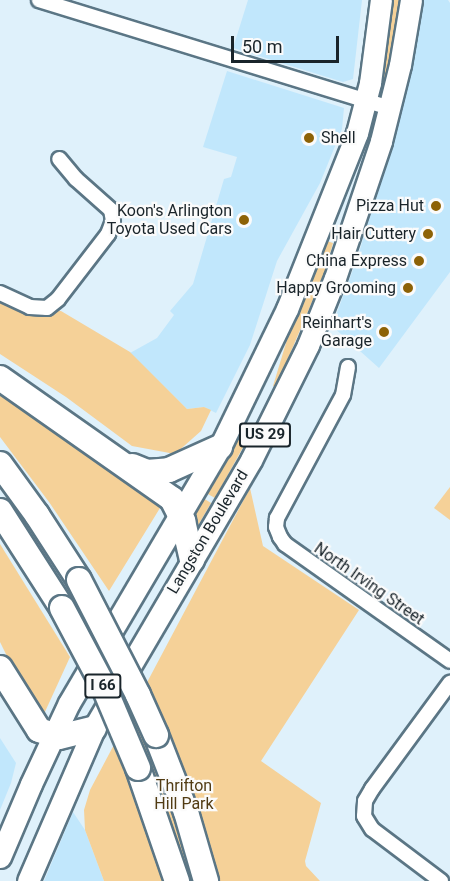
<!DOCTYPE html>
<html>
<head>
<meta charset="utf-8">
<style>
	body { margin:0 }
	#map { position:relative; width:450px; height:881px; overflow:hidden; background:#dff1fb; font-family:Roboto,sans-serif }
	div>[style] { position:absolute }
	.built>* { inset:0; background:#c1e7fc }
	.green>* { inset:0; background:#f5d198 }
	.roads { filter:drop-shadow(2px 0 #5b7685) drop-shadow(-2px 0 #5b7685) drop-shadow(0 2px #5b7685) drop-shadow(0 -2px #5b7685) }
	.street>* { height:14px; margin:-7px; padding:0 7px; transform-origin:7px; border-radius:7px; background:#fff }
	.primary>* { height:21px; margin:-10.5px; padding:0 10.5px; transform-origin:10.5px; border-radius:10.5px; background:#fff }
	.highway>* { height:24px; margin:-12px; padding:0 12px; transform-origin:12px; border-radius:12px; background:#fff }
	.bridges { filter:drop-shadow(2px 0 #5b7685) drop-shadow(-2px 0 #5b7685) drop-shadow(0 2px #5b7685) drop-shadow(0 -2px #5b7685) }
	.highway-bridge>* { height:24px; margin:-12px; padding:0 12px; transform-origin:12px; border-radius:12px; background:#fff }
	.dots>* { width:16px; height:16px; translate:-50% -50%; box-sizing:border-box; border:3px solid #fbfbfb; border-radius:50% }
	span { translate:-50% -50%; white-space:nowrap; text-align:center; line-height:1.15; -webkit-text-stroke:4.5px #fbfbfb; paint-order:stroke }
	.shield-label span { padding:2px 4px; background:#fbfbfb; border:2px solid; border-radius:4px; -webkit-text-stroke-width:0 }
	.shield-label { font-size:15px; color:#19242a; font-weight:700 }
	.poi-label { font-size:16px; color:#19242a }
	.left { translate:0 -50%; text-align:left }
	.right { translate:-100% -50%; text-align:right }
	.street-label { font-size:16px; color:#19242a }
	.park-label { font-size:16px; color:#513b13 }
	.scale { position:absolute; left:231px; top:36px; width:108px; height:27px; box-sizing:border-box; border:3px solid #19242a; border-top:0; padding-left:8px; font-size:18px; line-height:21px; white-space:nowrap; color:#19242a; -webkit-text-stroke:4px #fbfbfb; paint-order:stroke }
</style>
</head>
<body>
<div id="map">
	<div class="built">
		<i style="clip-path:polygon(248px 0,362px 0,353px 79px,343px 82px,233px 48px)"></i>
		<i style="clip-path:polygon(423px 0,448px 0,450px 3px,450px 272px,379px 368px,332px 326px,358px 256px,397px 124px)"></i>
		<i style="clip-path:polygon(227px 71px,344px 108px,342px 129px,320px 183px,277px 261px,250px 345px,216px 413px,204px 407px,187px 409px,130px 353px,157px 338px,174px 315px,170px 311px,193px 284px,224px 179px,231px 177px,237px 157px,203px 147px)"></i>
		<i style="clip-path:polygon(0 738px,16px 763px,11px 783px,0 810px)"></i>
		<i style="clip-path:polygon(73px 812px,85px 830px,104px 881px,44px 881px)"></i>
	</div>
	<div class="green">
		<i style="clip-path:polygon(391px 0,401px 0,387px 82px,383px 86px,381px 83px)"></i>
		<i style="clip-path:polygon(327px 241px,333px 243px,325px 271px,276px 387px,273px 386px,293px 320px)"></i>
		<i style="clip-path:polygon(0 294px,38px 309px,61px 311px,130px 352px,187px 409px,204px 407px,211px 410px,201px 431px,175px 454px,132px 446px,66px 397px,0 354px)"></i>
		<i style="clip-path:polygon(0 389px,156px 500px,160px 508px,109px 591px,49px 502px,0 437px)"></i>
		<i style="clip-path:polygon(245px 425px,252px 431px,215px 498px,206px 493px)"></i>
		<i style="clip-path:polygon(450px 487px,450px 520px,434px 508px)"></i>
		<i style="clip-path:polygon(250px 488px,263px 546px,359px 610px,261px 761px,321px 803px,305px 861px,306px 866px,320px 881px,104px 881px,85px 830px,84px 810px,90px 790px)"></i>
		<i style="clip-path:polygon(203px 498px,211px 503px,196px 529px,192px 520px)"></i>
		<i style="clip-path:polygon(0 544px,70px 657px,44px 714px,33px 709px,0 642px)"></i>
	</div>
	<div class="roads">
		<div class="street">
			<i style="left:39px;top:0;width:367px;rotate:17.1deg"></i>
			<i style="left:0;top:293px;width:33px;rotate:25deg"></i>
			<i style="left:30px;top:307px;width:17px;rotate:3deg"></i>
			<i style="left:47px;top:308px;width:14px;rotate:-39deg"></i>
			<i style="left:58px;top:299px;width:82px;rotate:-52.4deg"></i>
			<i style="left:108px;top:234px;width:14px;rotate:-69deg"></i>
			<i style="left:113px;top:221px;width:11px;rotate:-100deg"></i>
			<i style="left:111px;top:210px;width:47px;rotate:-138.5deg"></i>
			<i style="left:76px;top:179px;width:26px;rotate:-130deg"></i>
			<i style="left:348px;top:367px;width:28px;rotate:100deg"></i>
			<i style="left:343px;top:395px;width:140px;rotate:118.2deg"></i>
			<i style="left:277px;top:518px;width:9px;rotate:96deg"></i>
			<i style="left:276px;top:527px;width:11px;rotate:68deg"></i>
			<i style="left:280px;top:537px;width:9px;rotate:54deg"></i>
			<i style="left:285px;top:544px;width:202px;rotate:35.3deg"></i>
			<i style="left:441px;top:881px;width:86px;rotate:-143deg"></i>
			<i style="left:372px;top:829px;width:15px;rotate:-122deg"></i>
			<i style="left:364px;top:816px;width:15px;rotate:-86deg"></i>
			<i style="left:365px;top:801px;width:14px;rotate:-60deg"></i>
			<i style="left:372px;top:789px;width:132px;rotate:-53.7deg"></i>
		</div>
		<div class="primary">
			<i style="left:0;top:857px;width:79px;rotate:-67deg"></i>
			<i style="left:31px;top:784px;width:89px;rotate:-64.9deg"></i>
			<i style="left:69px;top:703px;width:297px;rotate:-59.5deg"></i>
			<i style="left:220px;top:447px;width:153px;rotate:-64.1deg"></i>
			<i style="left:287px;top:309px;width:189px;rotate:-68.3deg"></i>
			<i style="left:357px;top:133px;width:52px;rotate:-75.4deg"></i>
			<i style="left:370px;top:83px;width:84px;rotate:-82.5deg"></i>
			<i style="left:28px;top:881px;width:169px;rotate:-66.6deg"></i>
			<i style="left:95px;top:726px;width:308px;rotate:-59.6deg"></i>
			<i style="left:251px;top:460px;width:128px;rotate:-63.6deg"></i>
			<i style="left:308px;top:345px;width:72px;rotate:-68.1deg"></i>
			<i style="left:335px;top:278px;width:145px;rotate:-71.4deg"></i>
			<i style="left:381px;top:141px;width:78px;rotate:-76deg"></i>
			<i style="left:400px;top:65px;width:66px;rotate:-80.4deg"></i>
		</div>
		<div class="highway">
			<i style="left:0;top:378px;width:210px;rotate:35.1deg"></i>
			<i style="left:172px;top:499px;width:25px;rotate:63deg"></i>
			<i style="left:183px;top:521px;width:40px;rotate:77deg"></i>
			<i style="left:0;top:464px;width:63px;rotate:54deg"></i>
			<i style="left:37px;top:515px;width:77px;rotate:57.1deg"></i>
			<i style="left:132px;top:466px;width:16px;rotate:22deg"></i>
			<i style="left:147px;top:472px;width:22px;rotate:-5deg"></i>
			<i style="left:169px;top:470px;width:56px;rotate:-24.3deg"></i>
			<i style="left:0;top:511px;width:115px;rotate:57.4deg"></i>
			<i style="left:0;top:668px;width:73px;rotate:57.8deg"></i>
			<i style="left:39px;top:730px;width:21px;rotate:19deg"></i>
			<i style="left:59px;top:737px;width:36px;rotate:-14deg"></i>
			<i style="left:156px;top:735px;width:83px;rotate:68.7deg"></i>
			<i style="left:186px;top:812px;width:72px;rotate:73.8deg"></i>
			<i style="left:138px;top:768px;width:120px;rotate:71deg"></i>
		</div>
	</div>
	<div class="bridges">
		<div class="highway-bridge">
			<i style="left:79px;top:580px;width:129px;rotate:62.8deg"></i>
			<i style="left:138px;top:695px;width:44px;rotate:65.8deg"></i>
			<i style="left:62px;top:608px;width:87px;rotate:62deg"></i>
			<i style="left:103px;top:685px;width:90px;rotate:67.1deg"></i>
		</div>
	</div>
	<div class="dots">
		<i style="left:309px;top:138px;background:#8d6206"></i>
		<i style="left:436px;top:206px;background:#8d6206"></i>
		<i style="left:244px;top:220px;background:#8d6206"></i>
		<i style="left:428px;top:234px;background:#8d6206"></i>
		<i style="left:419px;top:261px;background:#8d6206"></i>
		<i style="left:408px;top:288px;background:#8d6206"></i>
		<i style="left:384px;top:332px;background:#8d6206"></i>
	</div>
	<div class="shield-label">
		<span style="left:265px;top:435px">US 29</span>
		<span style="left:103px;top:686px">I 66</span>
	</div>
	<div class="poi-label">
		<span class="left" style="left:321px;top:138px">Shell</span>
		<span class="right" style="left:424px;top:206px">Pizza Hut</span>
		<span class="right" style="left:232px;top:220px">Koon's Arlington<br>Toyota Used Cars</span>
		<span class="right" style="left:416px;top:234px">Hair Cuttery</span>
		<span class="right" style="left:407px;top:261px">China Express</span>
		<span class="right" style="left:396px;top:288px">Happy Grooming</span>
		<span class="right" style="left:372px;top:332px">Reinhart's<br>Garage</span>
	</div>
	<div class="street-label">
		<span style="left:208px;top:532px;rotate:-59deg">Langston Boulevard</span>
		<span style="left:369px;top:584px;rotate:35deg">North Irving Street</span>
	</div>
	<div class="park-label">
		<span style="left:184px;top:795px">Thrifton<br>Hill Park</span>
	</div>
	<div class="scale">50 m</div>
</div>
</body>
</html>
